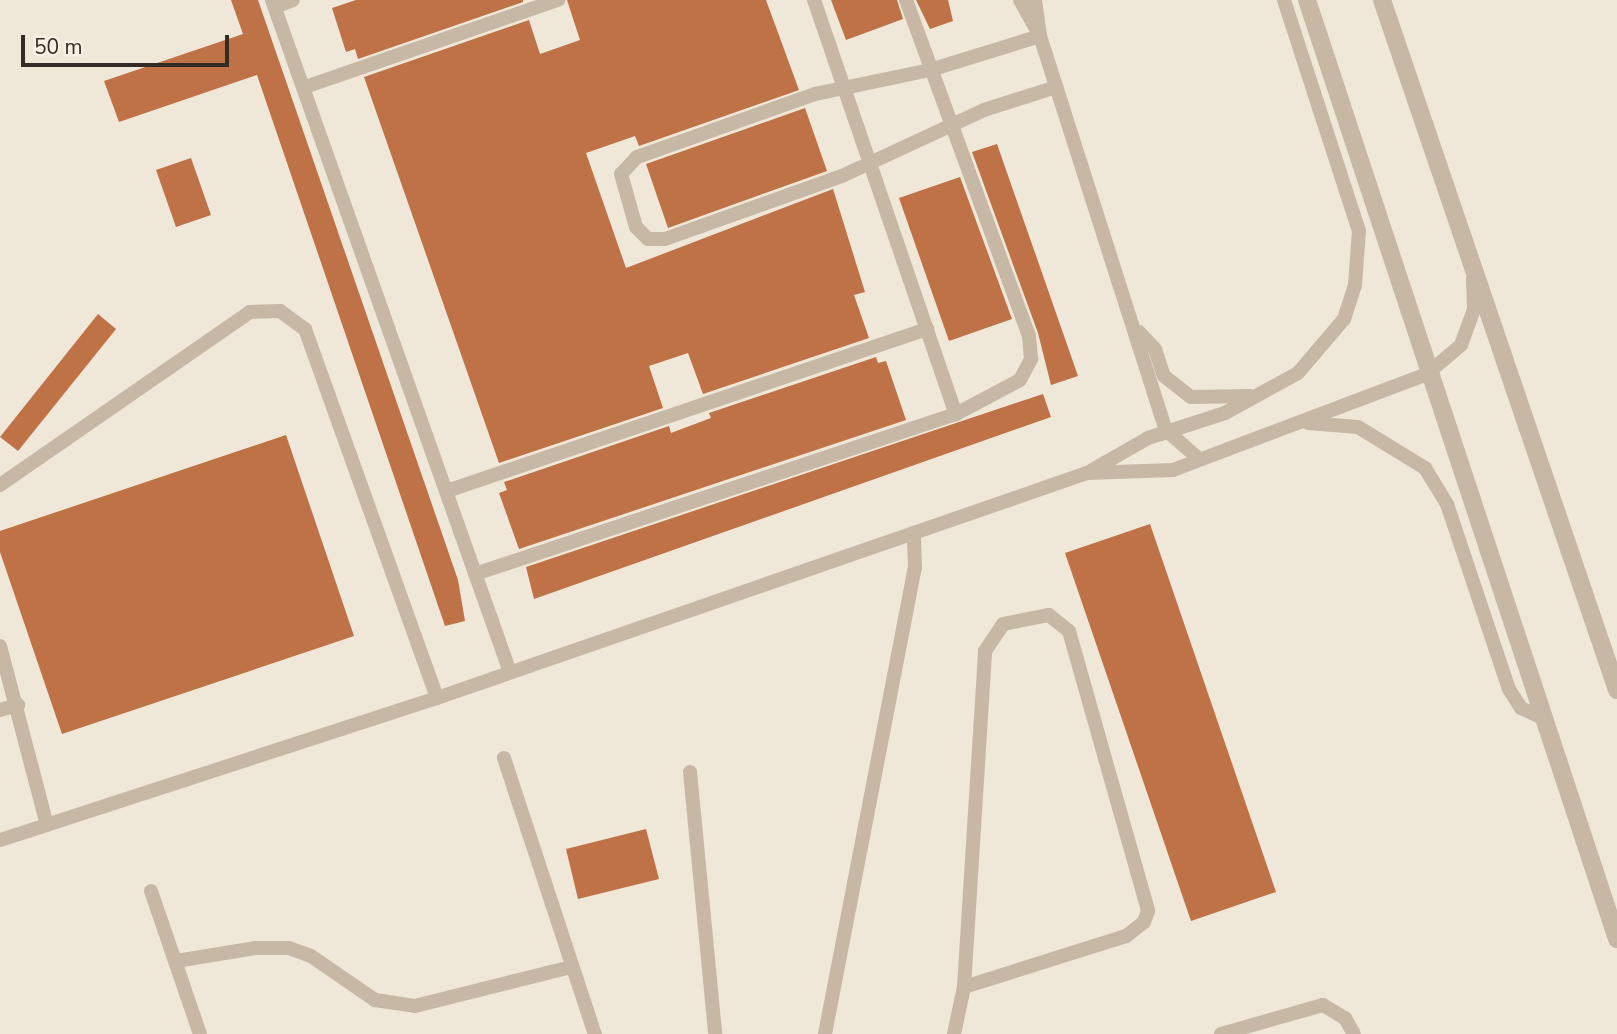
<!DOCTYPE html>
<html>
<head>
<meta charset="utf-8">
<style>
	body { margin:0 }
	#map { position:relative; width:1617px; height:1034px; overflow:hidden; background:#efe7d8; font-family:"Nunito Sans",sans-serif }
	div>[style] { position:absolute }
	.building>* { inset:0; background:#be7246 }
	.lane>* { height:14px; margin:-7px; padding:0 7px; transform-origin:7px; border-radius:7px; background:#c6b8a5 }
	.street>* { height:18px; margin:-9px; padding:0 9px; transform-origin:9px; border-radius:9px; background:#c6b8a5 }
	span { translate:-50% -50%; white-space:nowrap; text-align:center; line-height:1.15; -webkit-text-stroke:5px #f7f1e3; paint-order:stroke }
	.scale { position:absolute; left:21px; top:35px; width:208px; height:32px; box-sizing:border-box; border:4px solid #322b26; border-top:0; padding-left:9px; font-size:21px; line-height:24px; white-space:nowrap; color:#322b26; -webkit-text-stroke:5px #f7f1e3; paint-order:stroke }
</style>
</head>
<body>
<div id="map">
	<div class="building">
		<i style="clip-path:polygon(231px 0,258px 0,458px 580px,465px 621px,445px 626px,257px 75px,119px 122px,104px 81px,243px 34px)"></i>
		<i style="clip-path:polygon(356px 0,523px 0,523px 2px,358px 59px,355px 49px,346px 52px,332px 8px)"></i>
		<i style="clip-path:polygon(567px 0,766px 0,799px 90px,639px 146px,635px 136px,586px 153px,626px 268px,833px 189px,865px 292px,854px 295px,869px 338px,703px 394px,688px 353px,649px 366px,663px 408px,499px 463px,364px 77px,529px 20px,540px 54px,580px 40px)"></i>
		<i style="clip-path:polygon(831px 0,897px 0,903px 19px,846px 40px)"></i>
		<i style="clip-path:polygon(916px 0,948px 0,953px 21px,930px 29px)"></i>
		<i style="clip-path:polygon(805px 108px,827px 171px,668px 228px,646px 164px)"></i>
		<i style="clip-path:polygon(997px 144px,1078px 376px,1051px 385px,1038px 333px,972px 152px)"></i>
		<i style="clip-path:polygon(191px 158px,211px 215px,176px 227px,156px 170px)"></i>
		<i style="clip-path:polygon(960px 177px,1012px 319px,949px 341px,899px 198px)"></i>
		<i style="clip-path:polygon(98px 314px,116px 329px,18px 451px,0 437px)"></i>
		<i style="clip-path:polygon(876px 357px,878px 363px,886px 361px,906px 420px,519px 549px,499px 493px,507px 490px,504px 482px,669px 426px,671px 433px,711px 418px,709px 413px)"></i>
		<i style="clip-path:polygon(1043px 394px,1051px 417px,534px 599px,526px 567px)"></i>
		<i style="clip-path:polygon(286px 435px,354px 636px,62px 734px,0 552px,0 531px)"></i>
		<i style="clip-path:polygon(1150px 524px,1276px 892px,1191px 921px,1065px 553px)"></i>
		<i style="clip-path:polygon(646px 829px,659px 879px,578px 899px,566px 849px)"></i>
	</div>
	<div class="lane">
		<i style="left:272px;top:0;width:713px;rotate:70.5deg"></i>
		<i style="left:814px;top:0;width:438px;rotate:71.1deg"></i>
		<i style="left:1020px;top:0;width:33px;rotate:61deg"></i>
		<i style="left:1035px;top:0;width:36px;rotate:82deg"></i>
		<i style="left:1040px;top:36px;width:414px;rotate:72.3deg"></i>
		<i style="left:1166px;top:430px;width:44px;rotate:41.3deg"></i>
		<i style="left:275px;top:7px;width:19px;rotate:-21deg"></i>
		<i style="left:1040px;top:36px;width:115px;rotate:162.8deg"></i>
		<i style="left:930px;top:70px;width:117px;rotate:168.2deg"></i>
		<i style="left:815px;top:94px;width:189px;rotate:160.5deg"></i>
		<i style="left:637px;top:157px;width:23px;rotate:133deg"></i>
		<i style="left:621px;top:174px;width:55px;rotate:74.2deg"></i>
		<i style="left:636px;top:227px;width:17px;rotate:45deg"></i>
		<i style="left:648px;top:239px;width:17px"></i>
		<i style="left:665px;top:239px;width:188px;rotate:-19.6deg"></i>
		<i style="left:842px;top:176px;width:157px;rotate:-24.9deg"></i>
		<i style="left:984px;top:110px;width:76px;rotate:-17.7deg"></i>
		<i style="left:305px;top:87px;width:268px;rotate:-19deg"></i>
		<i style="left:1139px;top:332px;width:23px;rotate:47deg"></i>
		<i style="left:1155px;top:349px;width:28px;rotate:72deg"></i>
		<i style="left:1164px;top:376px;width:34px;rotate:38deg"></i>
		<i style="left:1191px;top:397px;width:59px;rotate:-1deg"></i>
		<i style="left:1308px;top:423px;width:50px;rotate:4.6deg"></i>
		<i style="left:1358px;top:427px;width:79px;rotate:31.5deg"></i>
		<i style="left:1425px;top:468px;width:42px;rotate:58.6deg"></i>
		<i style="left:1447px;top:504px;width:195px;rotate:71.5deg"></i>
		<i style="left:1509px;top:689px;width:22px;rotate:58deg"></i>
		<i style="left:1521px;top:708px;width:23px;rotate:25deg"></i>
		<i style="left:1087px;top:473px;width:86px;rotate:-2deg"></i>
		<i style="left:1173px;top:470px;width:272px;rotate:-20.7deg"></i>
		<i style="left:1427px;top:374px;width:45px;rotate:-40.5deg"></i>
		<i style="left:1461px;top:345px;width:38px;rotate:-70deg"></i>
		<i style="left:1474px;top:309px;width:30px;rotate:-92deg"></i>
		<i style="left:0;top:485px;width:304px;rotate:-34.7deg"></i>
		<i style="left:250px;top:312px;width:30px;rotate:-2deg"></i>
		<i style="left:280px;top:311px;width:31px;rotate:36deg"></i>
		<i style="left:305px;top:329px;width:392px;rotate:70.3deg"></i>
		<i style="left:447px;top:491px;width:507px;rotate:-18.65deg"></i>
		<i style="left:475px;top:574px;width:507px;rotate:-18.4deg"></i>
		<i style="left:956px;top:414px;width:72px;rotate:-28deg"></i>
		<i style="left:1020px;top:380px;width:24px;rotate:-62deg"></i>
		<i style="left:1031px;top:359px;width:23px;rotate:-95deg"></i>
		<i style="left:1029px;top:336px;width:358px;rotate:-110.1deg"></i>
		<i style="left:0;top:646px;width:185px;rotate:75.3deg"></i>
		<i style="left:0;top:710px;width:19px;rotate:-16deg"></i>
		<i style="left:504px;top:758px;width:291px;rotate:71.8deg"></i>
		<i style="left:690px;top:772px;width:263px;rotate:84.5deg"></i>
		<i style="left:0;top:840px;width:459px;rotate:-18deg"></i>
		<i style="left:437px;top:698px;width:688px;rotate:-19.09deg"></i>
		<i style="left:1087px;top:473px;width:70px;rotate:-29.8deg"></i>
		<i style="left:1148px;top:438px;width:81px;rotate:-18deg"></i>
		<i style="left:1225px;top:413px;width:83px;rotate:-28.7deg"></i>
		<i style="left:1298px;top:373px;width:71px;rotate:-49.6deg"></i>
		<i style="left:1344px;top:319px;width:36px;rotate:-72deg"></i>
		<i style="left:1355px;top:285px;width:54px;rotate:-85.8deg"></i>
		<i style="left:1359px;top:231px;width:243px;rotate:-108deg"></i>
		<i style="left:151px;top:891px;width:151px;rotate:71.1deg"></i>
		<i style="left:176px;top:961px;width:80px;rotate:-9.3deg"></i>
		<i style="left:255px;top:948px;width:34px"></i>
		<i style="left:289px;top:948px;width:23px;rotate:20deg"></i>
		<i style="left:311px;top:956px;width:78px;rotate:34.5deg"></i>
		<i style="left:375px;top:1000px;width:40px;rotate:8.5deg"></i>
		<i style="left:415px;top:1006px;width:162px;rotate:-14deg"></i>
		<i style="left:825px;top:1034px;width:476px;rotate:-79.1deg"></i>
		<i style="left:915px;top:567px;width:34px;rotate:-92deg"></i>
		<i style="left:954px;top:1034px;width:48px;rotate:-78deg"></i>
		<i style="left:964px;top:987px;width:337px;rotate:-86.4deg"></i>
		<i style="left:985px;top:651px;width:32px;rotate:-56deg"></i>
		<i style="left:1003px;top:624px;width:47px;rotate:-11.1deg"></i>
		<i style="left:1049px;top:615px;width:26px;rotate:39deg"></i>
		<i style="left:1069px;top:631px;width:291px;rotate:74.2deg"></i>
		<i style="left:1148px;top:911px;width:12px;rotate:110deg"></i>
		<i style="left:1144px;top:922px;width:23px;rotate:142deg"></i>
		<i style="left:1126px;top:936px;width:170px;rotate:162.5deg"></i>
		<i style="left:1221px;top:1034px;width:106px;rotate:-15.9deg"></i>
		<i style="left:1323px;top:1005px;width:26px;rotate:31deg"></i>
		<i style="left:1345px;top:1018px;width:18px;rotate:61deg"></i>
	</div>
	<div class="street">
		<i style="left:1307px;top:0;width:989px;rotate:71.73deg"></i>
		<i style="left:1382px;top:0;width:729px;rotate:71.19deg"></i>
	</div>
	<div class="scale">50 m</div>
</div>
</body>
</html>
